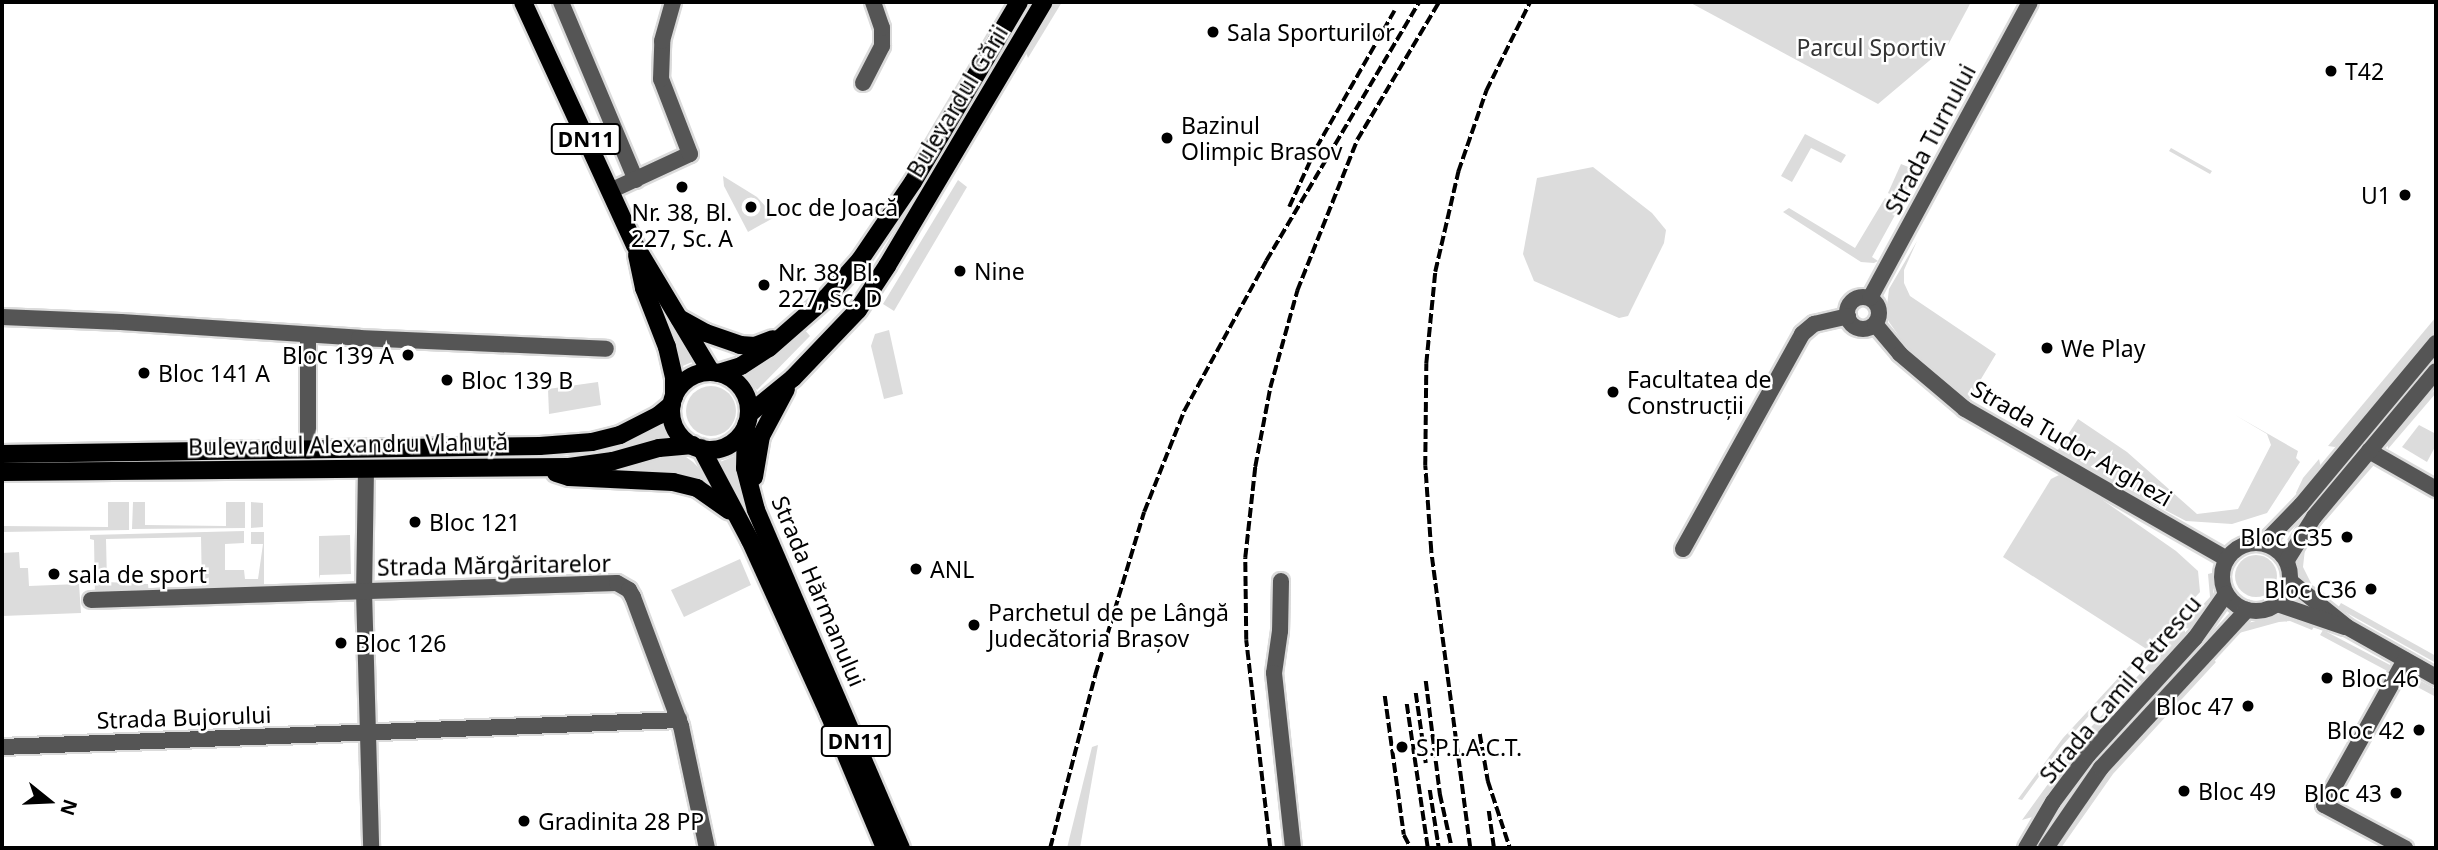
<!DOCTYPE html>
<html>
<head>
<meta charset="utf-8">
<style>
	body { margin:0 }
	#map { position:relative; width:2438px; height:850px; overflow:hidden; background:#fff; font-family:"Noto Sans",sans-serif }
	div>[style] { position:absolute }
	.green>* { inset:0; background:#dcdcdc }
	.round { border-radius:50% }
	.roads { filter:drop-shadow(2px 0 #dbdbdb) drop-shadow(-2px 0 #dbdbdb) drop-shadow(0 2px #dbdbdb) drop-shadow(0 -2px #dbdbdb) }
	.minor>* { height:16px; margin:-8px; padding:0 8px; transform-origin:8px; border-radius:8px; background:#555 }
	.minor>.ring { margin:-8px; padding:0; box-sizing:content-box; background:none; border:16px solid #555; border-radius:50% }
	.major>* { height:18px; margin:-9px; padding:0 9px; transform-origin:9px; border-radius:9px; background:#000 }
	.major>.ring { margin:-9px; padding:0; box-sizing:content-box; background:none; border:18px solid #000; border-radius:50% }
	.rail>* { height:3.5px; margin-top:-1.75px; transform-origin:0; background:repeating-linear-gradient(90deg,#000 0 10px,transparent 0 13.5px) }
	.dots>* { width:19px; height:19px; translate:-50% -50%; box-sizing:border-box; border:4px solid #fff; border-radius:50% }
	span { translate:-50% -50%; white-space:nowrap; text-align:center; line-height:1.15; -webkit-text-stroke:5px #fff; paint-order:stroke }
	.shield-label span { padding:2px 5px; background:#fff; border:2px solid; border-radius:5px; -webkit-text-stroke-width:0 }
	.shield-label { font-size:21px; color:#000; font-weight:700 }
	.poi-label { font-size:23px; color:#000 }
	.left { translate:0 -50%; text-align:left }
	.right { translate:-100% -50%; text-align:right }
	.park-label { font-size:23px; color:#333 }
	.street-label { font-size:23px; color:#000 }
	.frame { position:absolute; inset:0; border:4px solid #000; pointer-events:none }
	.north { position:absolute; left:14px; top:766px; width:70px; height:70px; -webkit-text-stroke:5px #fff; paint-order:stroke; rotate:108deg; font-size:19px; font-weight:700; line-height:28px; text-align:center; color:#000 }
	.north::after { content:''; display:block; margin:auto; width:24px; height:32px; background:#000; clip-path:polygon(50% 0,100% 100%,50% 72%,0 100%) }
</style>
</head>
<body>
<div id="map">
	<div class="green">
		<i style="clip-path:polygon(1054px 2px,1062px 2px,1028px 58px,1025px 50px)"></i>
		<i style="clip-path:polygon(1689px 2px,1971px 2px,1948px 45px,1878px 104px)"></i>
		<i style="clip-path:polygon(1805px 134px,1846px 155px,1841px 163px,1811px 148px,1792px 182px,1781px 176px)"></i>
		<i style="clip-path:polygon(2171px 148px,2212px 171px,2210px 174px,2169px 151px)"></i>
		<i style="clip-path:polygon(1901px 164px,1916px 170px,1902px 201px,1888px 193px)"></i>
		<i style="clip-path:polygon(1593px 167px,1652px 213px,1666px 230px,1664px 243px,1628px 316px,1619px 318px,1534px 281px,1523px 254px,1537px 178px)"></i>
		<i style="clip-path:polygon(723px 176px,757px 197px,775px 217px,748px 232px,724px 186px)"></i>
		<i style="clip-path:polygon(958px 180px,967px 187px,894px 311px,883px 304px)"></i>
		<i style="clip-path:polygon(1885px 198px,1900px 206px,1872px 257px,1878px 261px,1874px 263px,1861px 262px,1783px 212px,1789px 208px,1855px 248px)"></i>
		<i style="clip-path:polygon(1917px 241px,1904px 270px,1904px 283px,1910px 296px,1996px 354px,1969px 399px,1906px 346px,1889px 322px,1886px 314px,1889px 289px)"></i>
		<i style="clip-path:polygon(662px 310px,692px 362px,678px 368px,675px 351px)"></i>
		<i style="clip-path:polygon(2436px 317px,2436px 330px,2341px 444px,2335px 447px,2328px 446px)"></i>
		<i style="clip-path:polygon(804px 329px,810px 336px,757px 390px,743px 373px)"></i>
		<i style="clip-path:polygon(889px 330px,903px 394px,884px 399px,871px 346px,875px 334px)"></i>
		<i style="clip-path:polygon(2436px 355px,2436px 364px,2314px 508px,2309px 506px)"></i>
		<i style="clip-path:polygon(598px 382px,601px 405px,549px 414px,548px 389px)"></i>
		<i class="round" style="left:686px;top:386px;width:50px;height:50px"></i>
		<i style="clip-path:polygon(2436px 389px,2436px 393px,2388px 449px,2387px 441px,2415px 408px)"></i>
		<i style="clip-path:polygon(2235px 415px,2298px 451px,2296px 458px,2300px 462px,2267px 513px,2232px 524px,2186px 521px,2056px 453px,2078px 419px,2127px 452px,2197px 514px,2238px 509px,2271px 445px,2267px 434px)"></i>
		<i style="clip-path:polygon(661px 422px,666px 436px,593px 456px,593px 452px,628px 442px)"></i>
		<i style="clip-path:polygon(2419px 425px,2436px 434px,2436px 445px,2427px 462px,2402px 447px)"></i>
		<i style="clip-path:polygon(734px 456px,735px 468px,752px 528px,718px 463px)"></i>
		<i style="clip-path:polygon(666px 457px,686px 457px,693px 462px,706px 475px,711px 486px,688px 476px,625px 472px,631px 467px)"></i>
		<i style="clip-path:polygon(2319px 459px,2321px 468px,2298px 496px,2296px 493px,2303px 478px)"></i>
		<i style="clip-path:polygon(2374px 465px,2326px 520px,2322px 516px,2364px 466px)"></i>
		<i style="clip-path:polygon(2059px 475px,2071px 478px,2176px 551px,2198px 571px,2200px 592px,2148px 650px,2003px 557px,2051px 479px)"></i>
		<i style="clip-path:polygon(108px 502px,129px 502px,129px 530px,2px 532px,2px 526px,108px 527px)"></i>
		<i style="clip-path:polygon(133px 502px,145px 502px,145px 525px,226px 526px,226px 502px,245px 502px,245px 528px,132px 529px)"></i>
		<i style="clip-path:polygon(251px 502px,263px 503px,263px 527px,251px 528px)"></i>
		<i style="clip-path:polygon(2316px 525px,2320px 528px,2305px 549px,2303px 567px,2312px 585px,2332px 598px,2329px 603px,2300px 580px,2296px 570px,2296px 559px)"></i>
		<i style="clip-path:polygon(244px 531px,244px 543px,225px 544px,225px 570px,244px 570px,245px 579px,258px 579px,263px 544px,251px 544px,251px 532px,264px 532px,264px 588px,202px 590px,201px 537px,106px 539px,107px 582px,148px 584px,149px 595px,95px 597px,94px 540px,90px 539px,90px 535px)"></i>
		<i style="clip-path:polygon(350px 535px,351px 574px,320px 575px,319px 579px,319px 536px)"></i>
		<i style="clip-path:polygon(19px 552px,20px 568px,28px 568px,29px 586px,79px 584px,81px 613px,2px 616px,2px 553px)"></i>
		<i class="round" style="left:2235px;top:555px;width:42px;height:42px"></i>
		<i style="clip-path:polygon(740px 559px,751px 585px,684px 617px,671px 590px)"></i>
		<i style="clip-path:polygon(2212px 573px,2214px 600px,2194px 629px,2183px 628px,2188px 637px,2115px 705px,2104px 726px,2036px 816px,2022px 820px,2082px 737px,2210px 597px,2208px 574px)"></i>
		<i style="clip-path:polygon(2341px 603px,2436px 656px,2436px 663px,2338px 608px)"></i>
		<i style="clip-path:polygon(2283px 614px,2315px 625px,2312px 630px,2290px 621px,2279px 622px,2239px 633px,2220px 654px,2215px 650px,2244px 624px)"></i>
		<i style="clip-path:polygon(2323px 630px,2436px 689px,2436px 697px,2320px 635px)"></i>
		<i style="clip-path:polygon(2198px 645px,2202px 648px,2100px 759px,2049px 828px,2038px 848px,2032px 848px,2074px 782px)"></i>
		<i style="clip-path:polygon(2144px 650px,2146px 652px,2060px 748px,2022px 800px,2018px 799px,2063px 738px)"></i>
		<i style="clip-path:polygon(2211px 658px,2216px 662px,2113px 774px,2061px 848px,2054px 848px,2108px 771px)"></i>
		<i style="clip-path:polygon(1098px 745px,1080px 848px,1067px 848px,1092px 747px)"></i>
	</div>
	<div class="roads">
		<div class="minor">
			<i style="left:561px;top:2px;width:193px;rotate:67.2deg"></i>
			<i style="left:863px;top:83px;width:42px;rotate:-62.8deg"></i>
			<i style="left:882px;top:46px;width:18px;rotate:-90deg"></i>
			<i style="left:882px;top:28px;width:28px;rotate:-109deg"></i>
			<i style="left:610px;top:191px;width:88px;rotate:-24.8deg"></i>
			<i style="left:690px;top:154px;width:80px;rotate:-111.1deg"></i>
			<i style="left:661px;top:79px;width:38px;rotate:-88deg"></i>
			<i style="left:662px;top:41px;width:41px;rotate:-74.2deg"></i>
			<i class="ring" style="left:1847px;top:297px;width:16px;height:16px"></i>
			<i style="left:1870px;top:298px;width:336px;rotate:-61.6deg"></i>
			<i style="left:2px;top:317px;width:119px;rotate:2.4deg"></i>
			<i style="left:121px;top:322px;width:239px;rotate:3.8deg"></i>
			<i style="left:359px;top:338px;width:247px;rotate:2.5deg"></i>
			<i style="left:1875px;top:324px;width:39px;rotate:50deg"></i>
			<i style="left:1900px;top:354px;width:85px;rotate:40.2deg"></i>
			<i style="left:1965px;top:409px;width:302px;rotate:29.8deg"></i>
			<i style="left:308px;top:335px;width:116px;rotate:90deg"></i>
			<i style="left:2369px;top:451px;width:77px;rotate:29.6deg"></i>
			<i style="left:366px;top:469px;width:122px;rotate:90.9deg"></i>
			<i style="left:364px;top:591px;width:257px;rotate:88.4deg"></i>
			<i class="ring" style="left:2222px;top:543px;width:52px;height:52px"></i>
			<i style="left:2264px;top:543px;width:53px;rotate:-45.8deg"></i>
			<i style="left:2301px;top:505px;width:211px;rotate:-50.2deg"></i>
			<i style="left:1683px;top:549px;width:246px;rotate:-61deg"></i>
			<i style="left:1802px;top:334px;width:16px;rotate:-40deg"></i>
			<i style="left:1814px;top:324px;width:35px;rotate:-13deg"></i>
			<i style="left:2287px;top:560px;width:51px;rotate:-57.9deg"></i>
			<i style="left:2314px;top:517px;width:190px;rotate:-50.1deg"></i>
			<i style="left:1281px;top:581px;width:50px;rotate:91.1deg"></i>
			<i style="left:1280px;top:631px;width:42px;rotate:98.1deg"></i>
			<i style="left:1274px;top:673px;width:176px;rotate:83.8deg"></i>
			<i style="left:2290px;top:581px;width:73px;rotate:38.9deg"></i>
			<i style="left:2347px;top:627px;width:102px;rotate:29.3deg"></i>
			<i style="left:91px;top:600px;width:526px;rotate:-1.85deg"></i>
			<i style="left:617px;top:583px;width:14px;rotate:30deg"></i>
			<i style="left:629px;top:590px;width:8px;rotate:60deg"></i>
			<i style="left:633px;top:597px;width:138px;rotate:69.6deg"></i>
			<i style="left:681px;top:726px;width:125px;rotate:78deg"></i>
			<i style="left:2277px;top:604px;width:72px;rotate:18.7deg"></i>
			<i style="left:2405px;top:660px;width:166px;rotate:119.2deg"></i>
			<i style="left:2324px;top:805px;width:92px;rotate:28deg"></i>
			<i style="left:2px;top:747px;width:678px;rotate:-2.28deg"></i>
			<i style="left:2026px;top:848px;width:53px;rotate:-59.6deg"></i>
			<i style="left:2053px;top:802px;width:59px;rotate:-53.3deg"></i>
			<i style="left:2088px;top:755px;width:159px;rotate:-47.6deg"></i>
			<i style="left:2195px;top:638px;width:54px;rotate:-54.8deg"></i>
			<i style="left:2046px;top:848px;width:97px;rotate:-55.5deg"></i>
			<i style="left:2101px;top:768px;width:215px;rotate:-47.3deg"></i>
		</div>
		<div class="major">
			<i style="left:523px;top:2px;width:268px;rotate:65.3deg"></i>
			<i style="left:635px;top:245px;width:148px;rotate:59.1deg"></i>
			<i style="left:637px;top:255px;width:34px;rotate:78deg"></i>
			<i style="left:644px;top:288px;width:63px;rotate:68.7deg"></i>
			<i style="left:667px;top:347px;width:31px;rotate:77deg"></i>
			<i style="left:674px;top:377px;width:20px;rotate:90deg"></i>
			<i style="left:679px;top:318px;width:31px;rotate:29deg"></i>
			<i style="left:706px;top:333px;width:36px;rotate:19deg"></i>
			<i style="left:740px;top:345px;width:15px;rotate:4deg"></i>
			<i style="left:755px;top:346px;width:19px;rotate:-21deg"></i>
			<i class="ring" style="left:671px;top:372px;width:60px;height:60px"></i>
			<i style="left:718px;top:373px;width:24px;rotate:-17deg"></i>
			<i style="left:741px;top:366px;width:33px;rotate:-33deg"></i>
			<i style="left:769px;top:348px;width:77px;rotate:-41.3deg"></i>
			<i style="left:827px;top:297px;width:50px;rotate:-48.3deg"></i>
			<i style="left:860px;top:260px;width:94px;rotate:-55.8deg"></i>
			<i style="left:913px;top:182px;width:209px;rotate:-59.5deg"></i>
			<i style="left:749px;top:414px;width:57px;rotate:-39.3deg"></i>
			<i style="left:793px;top:378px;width:94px;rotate:-46.3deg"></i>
			<i style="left:858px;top:310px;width:53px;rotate:-56.6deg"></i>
			<i style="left:887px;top:266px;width:307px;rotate:-59.3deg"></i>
			<i style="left:746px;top:425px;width:43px;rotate:91.3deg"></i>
			<i style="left:745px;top:468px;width:43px;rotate:75.3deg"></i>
			<i style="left:756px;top:510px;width:368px;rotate:66.8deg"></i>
			<i style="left:701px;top:448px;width:104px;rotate:62deg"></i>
			<i style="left:750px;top:540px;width:191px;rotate:65.6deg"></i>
			<i style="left:829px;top:714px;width:145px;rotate:67.3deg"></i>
			<i style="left:2px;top:454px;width:538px;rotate:-0.85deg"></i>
			<i style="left:540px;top:446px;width:52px;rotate:-4.4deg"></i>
			<i style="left:592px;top:442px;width:29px;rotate:-14deg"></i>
			<i style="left:620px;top:435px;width:44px;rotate:-27.1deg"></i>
			<i style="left:659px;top:415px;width:17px;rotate:-40deg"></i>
			<i style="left:2px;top:472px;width:567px;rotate:-0.51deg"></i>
			<i style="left:569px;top:467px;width:44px;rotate:-7.8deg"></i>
			<i style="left:613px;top:461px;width:48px;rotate:-15.8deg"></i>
			<i style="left:659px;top:448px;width:34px;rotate:-5deg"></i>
			<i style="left:556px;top:473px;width:14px;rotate:17deg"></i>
			<i style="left:569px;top:477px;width:104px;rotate:2.8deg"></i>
			<i style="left:673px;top:482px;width:25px;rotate:14deg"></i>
			<i style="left:697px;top:488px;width:39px;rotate:35deg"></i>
			<i style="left:754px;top:477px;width:42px;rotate:-80.3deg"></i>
			<i style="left:761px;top:436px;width:53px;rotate:-62deg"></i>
		</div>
	</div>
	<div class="rail">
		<i style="left:1289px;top:207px;width:65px;rotate:-65.4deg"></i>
		<i style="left:1316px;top:148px;width:158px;rotate:-60.3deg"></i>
		<i style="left:1426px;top:681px;width:114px;rotate:82.9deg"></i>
		<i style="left:1440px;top:794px;width:55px;rotate:77.5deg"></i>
		<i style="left:1416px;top:693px;width:71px;rotate:81.9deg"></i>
		<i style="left:1385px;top:696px;width:140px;rotate:82.2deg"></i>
		<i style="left:1404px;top:835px;width:15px;rotate:62deg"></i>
		<i style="left:1407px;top:704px;width:146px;rotate:81.7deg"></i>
		<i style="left:1480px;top:734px;width:48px;rotate:80.3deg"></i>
		<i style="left:1488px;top:781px;width:71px;rotate:71.8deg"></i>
		<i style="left:1430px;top:790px;width:59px;rotate:81.2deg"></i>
		<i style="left:1489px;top:811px;width:37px;rotate:82deg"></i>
		<i style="left:1050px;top:848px;width:179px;rotate:-75.4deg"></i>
		<i style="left:1095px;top:675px;width:170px;rotate:-73.3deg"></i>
		<i style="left:1144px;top:512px;width:109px;rotate:-68.4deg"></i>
		<i style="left:1184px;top:411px;width:171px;rotate:-61.3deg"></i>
		<i style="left:1266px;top:261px;width:301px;rotate:-59.4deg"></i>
		<i style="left:1270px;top:848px;width:209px;rotate:-96.6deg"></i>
		<i style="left:1246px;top:640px;width:82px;rotate:-90.7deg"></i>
		<i style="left:1245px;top:558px;width:92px;rotate:-83.7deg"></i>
		<i style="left:1255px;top:467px;width:80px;rotate:-79.2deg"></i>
		<i style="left:1270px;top:388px;width:101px;rotate:-74.4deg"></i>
		<i style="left:1297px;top:291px;width:162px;rotate:-68.3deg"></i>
		<i style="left:1357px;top:140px;width:161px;rotate:-59.3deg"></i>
		<i style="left:1470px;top:848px;width:300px;rotate:-97.5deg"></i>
		<i style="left:1431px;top:551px;width:85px;rotate:-94deg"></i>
		<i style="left:1425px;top:466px;width:102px;rotate:-89.4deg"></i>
		<i style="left:1426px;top:364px;width:92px;rotate:-84.4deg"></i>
		<i style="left:1435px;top:272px;width:103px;rotate:-77deg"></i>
		<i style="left:1458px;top:172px;width:86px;rotate:-70.9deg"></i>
		<i style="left:1486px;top:91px;width:99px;rotate:-63.7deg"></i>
	</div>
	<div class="dots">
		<i style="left:1213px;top:32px;background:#000"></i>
		<i style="left:2331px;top:71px;background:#000"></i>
		<i style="left:1167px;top:138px;background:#000"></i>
		<i style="left:682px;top:187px;background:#000"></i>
		<i style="left:2405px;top:195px;background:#000"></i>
		<i style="left:751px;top:207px;background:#000"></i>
		<i style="left:960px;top:271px;background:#000"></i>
		<i style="left:764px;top:285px;background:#000"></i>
		<i style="left:2047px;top:348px;background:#000"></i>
		<i style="left:408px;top:355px;background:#000"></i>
		<i style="left:144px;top:373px;background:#000"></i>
		<i style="left:447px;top:380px;background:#000"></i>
		<i style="left:1613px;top:392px;background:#000"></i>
		<i style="left:415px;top:522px;background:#000"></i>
		<i style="left:2347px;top:537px;background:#000"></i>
		<i style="left:916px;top:569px;background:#000"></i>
		<i style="left:54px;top:574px;background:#000"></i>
		<i style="left:2371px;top:589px;background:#000"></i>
		<i style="left:974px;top:625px;background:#000"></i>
		<i style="left:341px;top:643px;background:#000"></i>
		<i style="left:2327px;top:678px;background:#000"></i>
		<i style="left:2248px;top:706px;background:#000"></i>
		<i style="left:2419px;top:730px;background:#000"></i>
		<i style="left:1402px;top:747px;background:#000"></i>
		<i style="left:2184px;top:791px;background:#000"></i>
		<i style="left:2396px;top:793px;background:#000"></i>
		<i style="left:524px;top:821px;background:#000"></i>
	</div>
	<div class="shield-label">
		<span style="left:586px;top:139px">DN11</span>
		<span style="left:856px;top:741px">DN11</span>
	</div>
	<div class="poi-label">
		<span class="left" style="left:1227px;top:32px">Sala Sporturilor</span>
		<span class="left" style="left:2345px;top:71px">T42</span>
		<span class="left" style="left:1181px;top:138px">Bazinul<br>Olimpic Brasov</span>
		<span class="right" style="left:2391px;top:195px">U1</span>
		<span class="left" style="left:765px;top:207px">Loc de Joacă</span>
		<span style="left:682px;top:225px">Nr. 38, Bl.<br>227, Sc. A</span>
		<span class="left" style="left:974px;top:271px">Nine</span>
		<span class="left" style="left:778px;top:285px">Nr. 38, Bl.<br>227, Sc. D</span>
		<span class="left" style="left:2061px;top:348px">We Play</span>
		<span class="right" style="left:394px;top:355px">Bloc 139 A</span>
		<span class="left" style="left:158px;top:373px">Bloc 141 A</span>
		<span class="left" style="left:1627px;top:392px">Facultatea de<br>Construcții</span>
		<span class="left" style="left:461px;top:380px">Bloc 139 B</span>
		<span class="left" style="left:429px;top:522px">Bloc 121</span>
		<span class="right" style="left:2333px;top:537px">Bloc C35</span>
		<span class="left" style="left:930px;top:569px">ANL</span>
		<span class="left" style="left:68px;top:574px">sala de sport</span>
		<span class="right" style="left:2357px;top:589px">Bloc C36</span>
		<span class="left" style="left:988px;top:625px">Parchetul de pe Lângă<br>Judecătoria Brașov</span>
		<span class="left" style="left:355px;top:643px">Bloc 126</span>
		<span class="left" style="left:2341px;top:678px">Bloc 46</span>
		<span class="right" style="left:2234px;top:706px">Bloc 47</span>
		<span class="right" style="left:2405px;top:730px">Bloc 42</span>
		<span class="left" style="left:1416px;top:747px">S.P.I.A.C.T.</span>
		<span class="left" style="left:2198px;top:791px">Bloc 49</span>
		<span class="right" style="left:2382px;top:793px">Bloc 43</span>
		<span class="left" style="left:538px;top:821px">Gradinita 28 PP</span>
	</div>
	<div class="park-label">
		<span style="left:1871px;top:47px">Parcul Sportiv</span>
	</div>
	<div class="street-label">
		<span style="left:957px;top:101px;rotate:-59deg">Bulevardul Gării</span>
		<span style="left:1930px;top:139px;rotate:-62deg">Strada Turnului</span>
		<span style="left:2072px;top:443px;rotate:30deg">Strada Tudor Arghezi</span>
		<span style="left:348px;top:444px;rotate:-1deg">Bulevardul Alexandru Vlahuță</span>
		<span style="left:494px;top:565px;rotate:-1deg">Strada Mărgăritarelor</span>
		<span style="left:819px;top:591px;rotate:67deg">Strada Hărmanului</span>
		<span style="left:2120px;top:689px;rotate:-50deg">Strada Camil Petrescu</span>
		<span style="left:184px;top:717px;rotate:-2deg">Strada Bujorului</span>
	</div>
	<div class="frame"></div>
	<div class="north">N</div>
</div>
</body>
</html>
